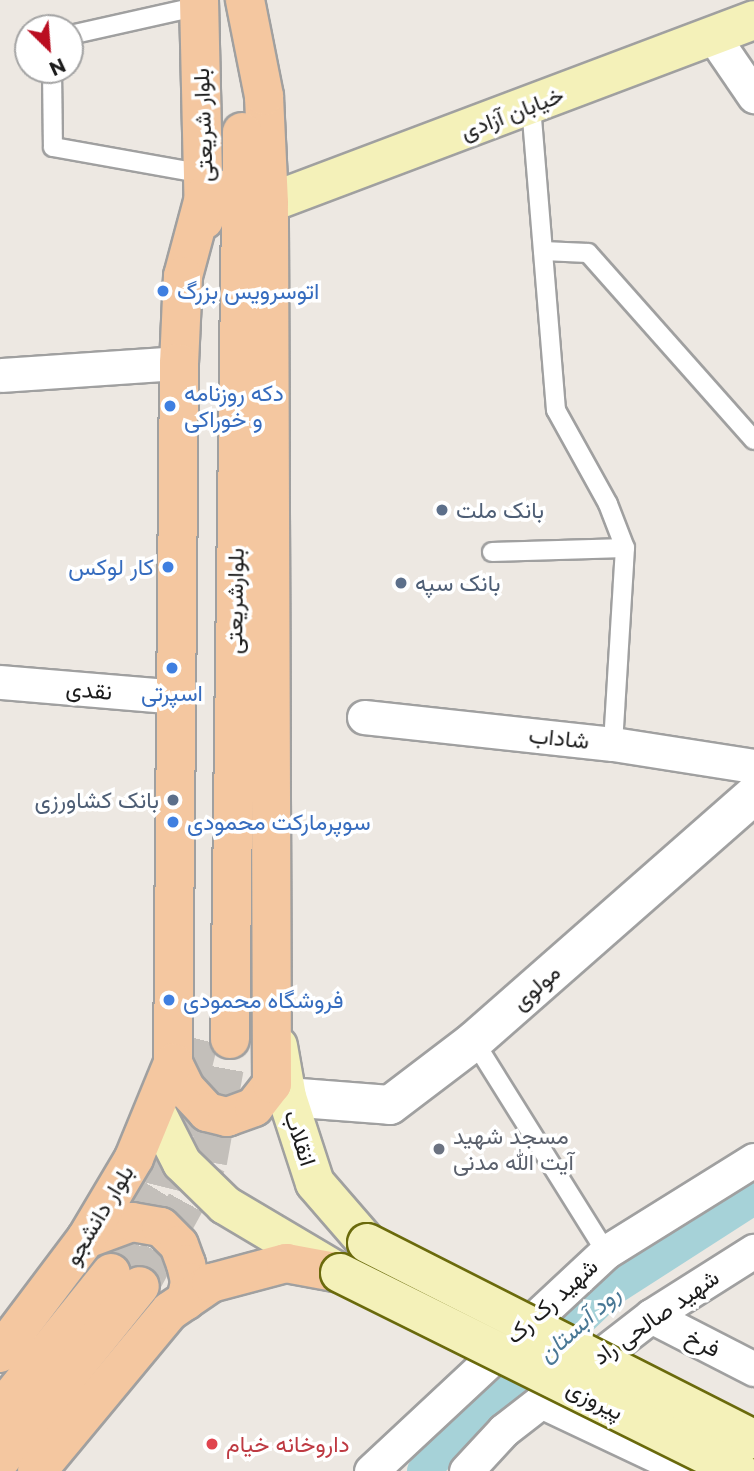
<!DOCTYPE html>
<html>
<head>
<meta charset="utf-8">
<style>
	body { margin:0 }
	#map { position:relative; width:754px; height:1471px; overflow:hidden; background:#ede8e2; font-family:Montserrat,Vazirmatn,sans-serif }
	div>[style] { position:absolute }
	.canal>* { height:32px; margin:-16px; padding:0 16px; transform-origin:16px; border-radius:16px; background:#a6d2d8 }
	.primary-tunnel>* { height:38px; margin-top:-19px; transform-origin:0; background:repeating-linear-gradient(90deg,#c3bfba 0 38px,transparent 0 57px) }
	.roads { filter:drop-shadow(2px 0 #a0a0a0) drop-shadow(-2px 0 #a0a0a0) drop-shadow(0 2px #a0a0a0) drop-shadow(0 -2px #a0a0a0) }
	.service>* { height:18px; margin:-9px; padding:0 9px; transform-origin:9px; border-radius:9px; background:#fff }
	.minor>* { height:33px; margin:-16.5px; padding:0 16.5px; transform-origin:16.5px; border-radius:16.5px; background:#fff }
	.tertiary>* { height:38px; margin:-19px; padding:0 19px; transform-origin:19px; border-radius:19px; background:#fff }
	.secondary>* { height:38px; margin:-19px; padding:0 19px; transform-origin:19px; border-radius:19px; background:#f4f1b9 }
	.primary>* { height:38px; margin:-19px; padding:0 19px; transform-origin:19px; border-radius:19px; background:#f4c7a0 }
	.bridges { filter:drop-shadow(2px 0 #6a6a0c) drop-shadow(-2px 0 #6a6a0c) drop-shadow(0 2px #6a6a0c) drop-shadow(0 -2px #6a6a0c) }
	.secondary-bridge>* { height:38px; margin:-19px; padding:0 19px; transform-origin:19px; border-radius:19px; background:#f4f1b9 }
	.dots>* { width:19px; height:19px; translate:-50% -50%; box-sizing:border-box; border:4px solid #fff; border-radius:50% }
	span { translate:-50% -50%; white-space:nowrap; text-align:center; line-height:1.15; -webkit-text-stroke:7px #fff; paint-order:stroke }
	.street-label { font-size:23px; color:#1c1c1c }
	.shop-label { font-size:23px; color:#366cbe }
	.left { translate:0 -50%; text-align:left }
	.right { translate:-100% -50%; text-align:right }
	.service-label { font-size:23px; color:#4e5e75 }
	.worship-label { font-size:23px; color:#5b616d }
	.health-label { font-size:23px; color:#be3a42 }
	.water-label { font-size:24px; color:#4a7895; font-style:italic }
	.north { position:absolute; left:14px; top:14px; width:70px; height:70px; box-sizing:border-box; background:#fff; border:2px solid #a4a4a4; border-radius:50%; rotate:155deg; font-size:19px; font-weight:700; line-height:28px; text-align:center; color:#1c1c1c }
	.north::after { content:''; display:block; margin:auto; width:24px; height:32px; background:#ba0e21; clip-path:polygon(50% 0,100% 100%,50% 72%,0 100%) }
</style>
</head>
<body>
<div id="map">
	<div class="canal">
		<i style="left:423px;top:1471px;width:262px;rotate:-43.8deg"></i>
		<i style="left:612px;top:1290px;width:169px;rotate:-32.7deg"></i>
	</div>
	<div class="primary-tunnel">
		<i style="left:111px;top:1273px;width:100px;rotate:-58.8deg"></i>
		<i style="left:163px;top:1187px;width:154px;rotate:-76.1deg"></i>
		<i style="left:140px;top:1286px;width:141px;rotate:-61.3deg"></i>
		<i style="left:208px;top:1162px;width:125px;rotate:-79.9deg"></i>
	</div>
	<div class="roads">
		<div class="service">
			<i style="left:70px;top:35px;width:133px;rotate:-12.6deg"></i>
			<i style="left:52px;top:70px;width:77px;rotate:89.3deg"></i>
			<i style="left:53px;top:147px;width:154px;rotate:10.1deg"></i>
			<i style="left:531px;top:106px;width:305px;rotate:85.3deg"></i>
			<i style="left:556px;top:410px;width:107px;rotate:61deg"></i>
			<i style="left:608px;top:504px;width:47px;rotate:68.9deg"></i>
			<i style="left:625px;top:548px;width:196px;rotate:93.5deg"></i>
			<i style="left:543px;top:251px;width:45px;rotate:2.5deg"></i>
			<i style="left:588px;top:253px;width:250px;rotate:48.4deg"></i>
			<i style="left:492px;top:552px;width:133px;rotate:-1.7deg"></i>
			<i style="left:474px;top:1041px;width:249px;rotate:58deg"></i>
		</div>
		<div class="minor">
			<i style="left:713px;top:36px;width:73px;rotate:55.7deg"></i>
			<i style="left:2px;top:375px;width:177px;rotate:-3.9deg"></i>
			<i style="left:0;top:682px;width:178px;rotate:4.8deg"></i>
			<i style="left:364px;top:717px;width:250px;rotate:6.2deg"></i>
			<i style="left:613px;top:744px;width:143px;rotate:8.9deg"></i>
			<i style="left:651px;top:1316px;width:116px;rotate:27.2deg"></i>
			<i style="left:541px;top:1401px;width:164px;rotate:25.3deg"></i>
			<i style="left:371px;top:1471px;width:321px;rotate:-43deg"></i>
			<i style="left:606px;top:1252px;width:174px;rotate:-31.9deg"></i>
			<i style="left:466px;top:1471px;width:56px;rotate:-47.2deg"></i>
			<i style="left:504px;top:1430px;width:186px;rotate:-37.8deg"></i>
			<i style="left:651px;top:1316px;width:122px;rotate:-32.3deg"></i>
		</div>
		<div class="tertiary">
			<i style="left:287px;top:1097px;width:103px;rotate:4.4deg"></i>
			<i style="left:390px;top:1105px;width:106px;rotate:-37.3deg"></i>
			<i style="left:474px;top:1041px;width:373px;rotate:-41.3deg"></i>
		</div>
		<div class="secondary">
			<i style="left:269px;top:203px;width:518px;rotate:-20.67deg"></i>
			<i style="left:278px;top:1046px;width:52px;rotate:80deg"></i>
			<i style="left:287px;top:1097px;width:90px;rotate:72deg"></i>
			<i style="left:315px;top:1183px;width:79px;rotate:49.1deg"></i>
			<i style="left:156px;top:1112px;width:57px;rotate:63deg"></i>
			<i style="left:182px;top:1163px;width:60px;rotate:44.3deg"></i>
			<i style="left:225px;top:1205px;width:126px;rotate:30.7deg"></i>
		</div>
		<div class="primary">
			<i style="left:199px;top:0;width:220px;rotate:88.7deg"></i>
			<i style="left:205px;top:194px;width:85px;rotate:105deg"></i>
			<i style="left:183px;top:276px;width:87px;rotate:92.6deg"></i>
			<i style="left:179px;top:363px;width:700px;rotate:90.49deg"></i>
			<i style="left:173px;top:1063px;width:28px;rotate:64deg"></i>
			<i style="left:185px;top:1088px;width:33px;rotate:47deg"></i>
			<i style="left:207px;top:1112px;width:21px;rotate:14deg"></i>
			<i style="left:227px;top:1117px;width:29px;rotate:-20deg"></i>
			<i style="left:254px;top:1107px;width:29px;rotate:-52deg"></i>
			<i style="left:272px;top:1084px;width:881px;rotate:-90.2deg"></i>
			<i style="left:269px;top:203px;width:107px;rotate:-92.7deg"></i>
			<i style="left:264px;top:96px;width:98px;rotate:-101.2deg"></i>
			<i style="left:230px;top:1039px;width:907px;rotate:-89.24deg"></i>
			<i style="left:86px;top:1239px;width:49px;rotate:-20.3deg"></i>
			<i style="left:132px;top:1222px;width:29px;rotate:10deg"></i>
			<i style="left:161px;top:1227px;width:25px;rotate:45deg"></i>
			<i style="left:179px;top:1245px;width:20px;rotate:70deg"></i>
			<i style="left:186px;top:1264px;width:18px;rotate:77deg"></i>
			<i style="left:190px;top:1282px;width:19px;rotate:102deg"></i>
			<i style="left:0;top:1353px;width:143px;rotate:-53deg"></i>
			<i style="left:86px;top:1239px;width:94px;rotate:-59.3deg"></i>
			<i style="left:134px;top:1158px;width:103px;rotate:-67.7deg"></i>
			<i style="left:0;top:1411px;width:177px;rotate:-51.2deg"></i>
			<i style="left:0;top:1460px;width:223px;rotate:-51.2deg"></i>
			<i style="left:37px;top:1471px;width:208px;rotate:-50.3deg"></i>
			<i style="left:170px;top:1311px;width:50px;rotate:-34.3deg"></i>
			<i style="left:211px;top:1283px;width:78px;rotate:-14.9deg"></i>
			<i style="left:286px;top:1263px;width:55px;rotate:10.5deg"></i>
		</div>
	</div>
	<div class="bridges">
		<div class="secondary-bridge">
			<i style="left:367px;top:1243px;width:434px;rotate:26.9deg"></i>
			<i style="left:340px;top:1273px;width:445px;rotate:26.4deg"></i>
		</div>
	</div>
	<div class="dots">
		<i style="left:163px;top:291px;background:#3f7fe0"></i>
		<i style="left:170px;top:406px;background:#3f7fe0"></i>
		<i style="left:442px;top:510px;background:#5c6f8a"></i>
		<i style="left:168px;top:567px;background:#3f7fe0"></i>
		<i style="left:401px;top:583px;background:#5c6f8a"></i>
		<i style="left:172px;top:668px;background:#3f7fe0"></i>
		<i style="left:173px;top:800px;background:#5c6f8a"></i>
		<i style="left:173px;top:822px;background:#3f7fe0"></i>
		<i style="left:169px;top:1000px;background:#3f7fe0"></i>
		<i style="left:439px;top:1149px;background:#6b7280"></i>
		<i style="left:212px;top:1444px;background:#e0444e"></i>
	</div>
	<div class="street-label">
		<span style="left:512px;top:113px;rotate:-21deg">خیابان آزادی</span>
		<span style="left:203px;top:125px;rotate:-92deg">بلوار شریعتی</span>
		<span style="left:235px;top:601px;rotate:-89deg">بلوارشریعتی</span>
		<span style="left:89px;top:690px;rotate:5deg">نقدی</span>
		<span style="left:559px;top:738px;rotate:6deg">شاداب</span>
		<span style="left:536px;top:987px;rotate:-41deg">مولوی</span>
		<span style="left:300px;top:1138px;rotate:72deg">انقلاب</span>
		<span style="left:99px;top:1215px;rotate:-59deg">بلوار دانشجو</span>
		<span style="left:552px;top:1301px;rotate:-42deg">شهید رک رک</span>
		<span style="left:656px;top:1317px;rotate:-35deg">شهید صالحی راد</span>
		<span style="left:703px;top:1343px;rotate:27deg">فرخ</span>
		<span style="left:595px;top:1400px;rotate:27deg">پیروزی</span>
	</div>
	<div class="shop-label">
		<span class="left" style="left:177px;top:291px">اتوسرویس بزرگ</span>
		<span class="left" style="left:184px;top:406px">دکه روزنامه<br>و خوراکی</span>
		<span class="right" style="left:154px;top:567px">کار لوکس</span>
		<span style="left:172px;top:693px">اسپرتی</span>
		<span class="left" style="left:187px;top:822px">سوپرمارکت محمودی</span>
		<span class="left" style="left:183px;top:1000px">فروشگاه محمودی</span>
	</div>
	<div class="service-label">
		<span class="left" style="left:456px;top:510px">بانک ملت</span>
		<span class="left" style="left:415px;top:583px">بانک سپه</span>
		<span class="right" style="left:159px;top:800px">بانک کشاورزی</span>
	</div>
	<div class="worship-label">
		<span class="left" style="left:453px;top:1149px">مسجد شهید<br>آیت الله مدنی</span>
	</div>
	<div class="health-label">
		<span class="left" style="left:226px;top:1444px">داروخانه خیام</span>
	</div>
	<div class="water-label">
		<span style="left:579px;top:1324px;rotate:-42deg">رود آبستان</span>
	</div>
	<div class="north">N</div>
</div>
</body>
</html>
